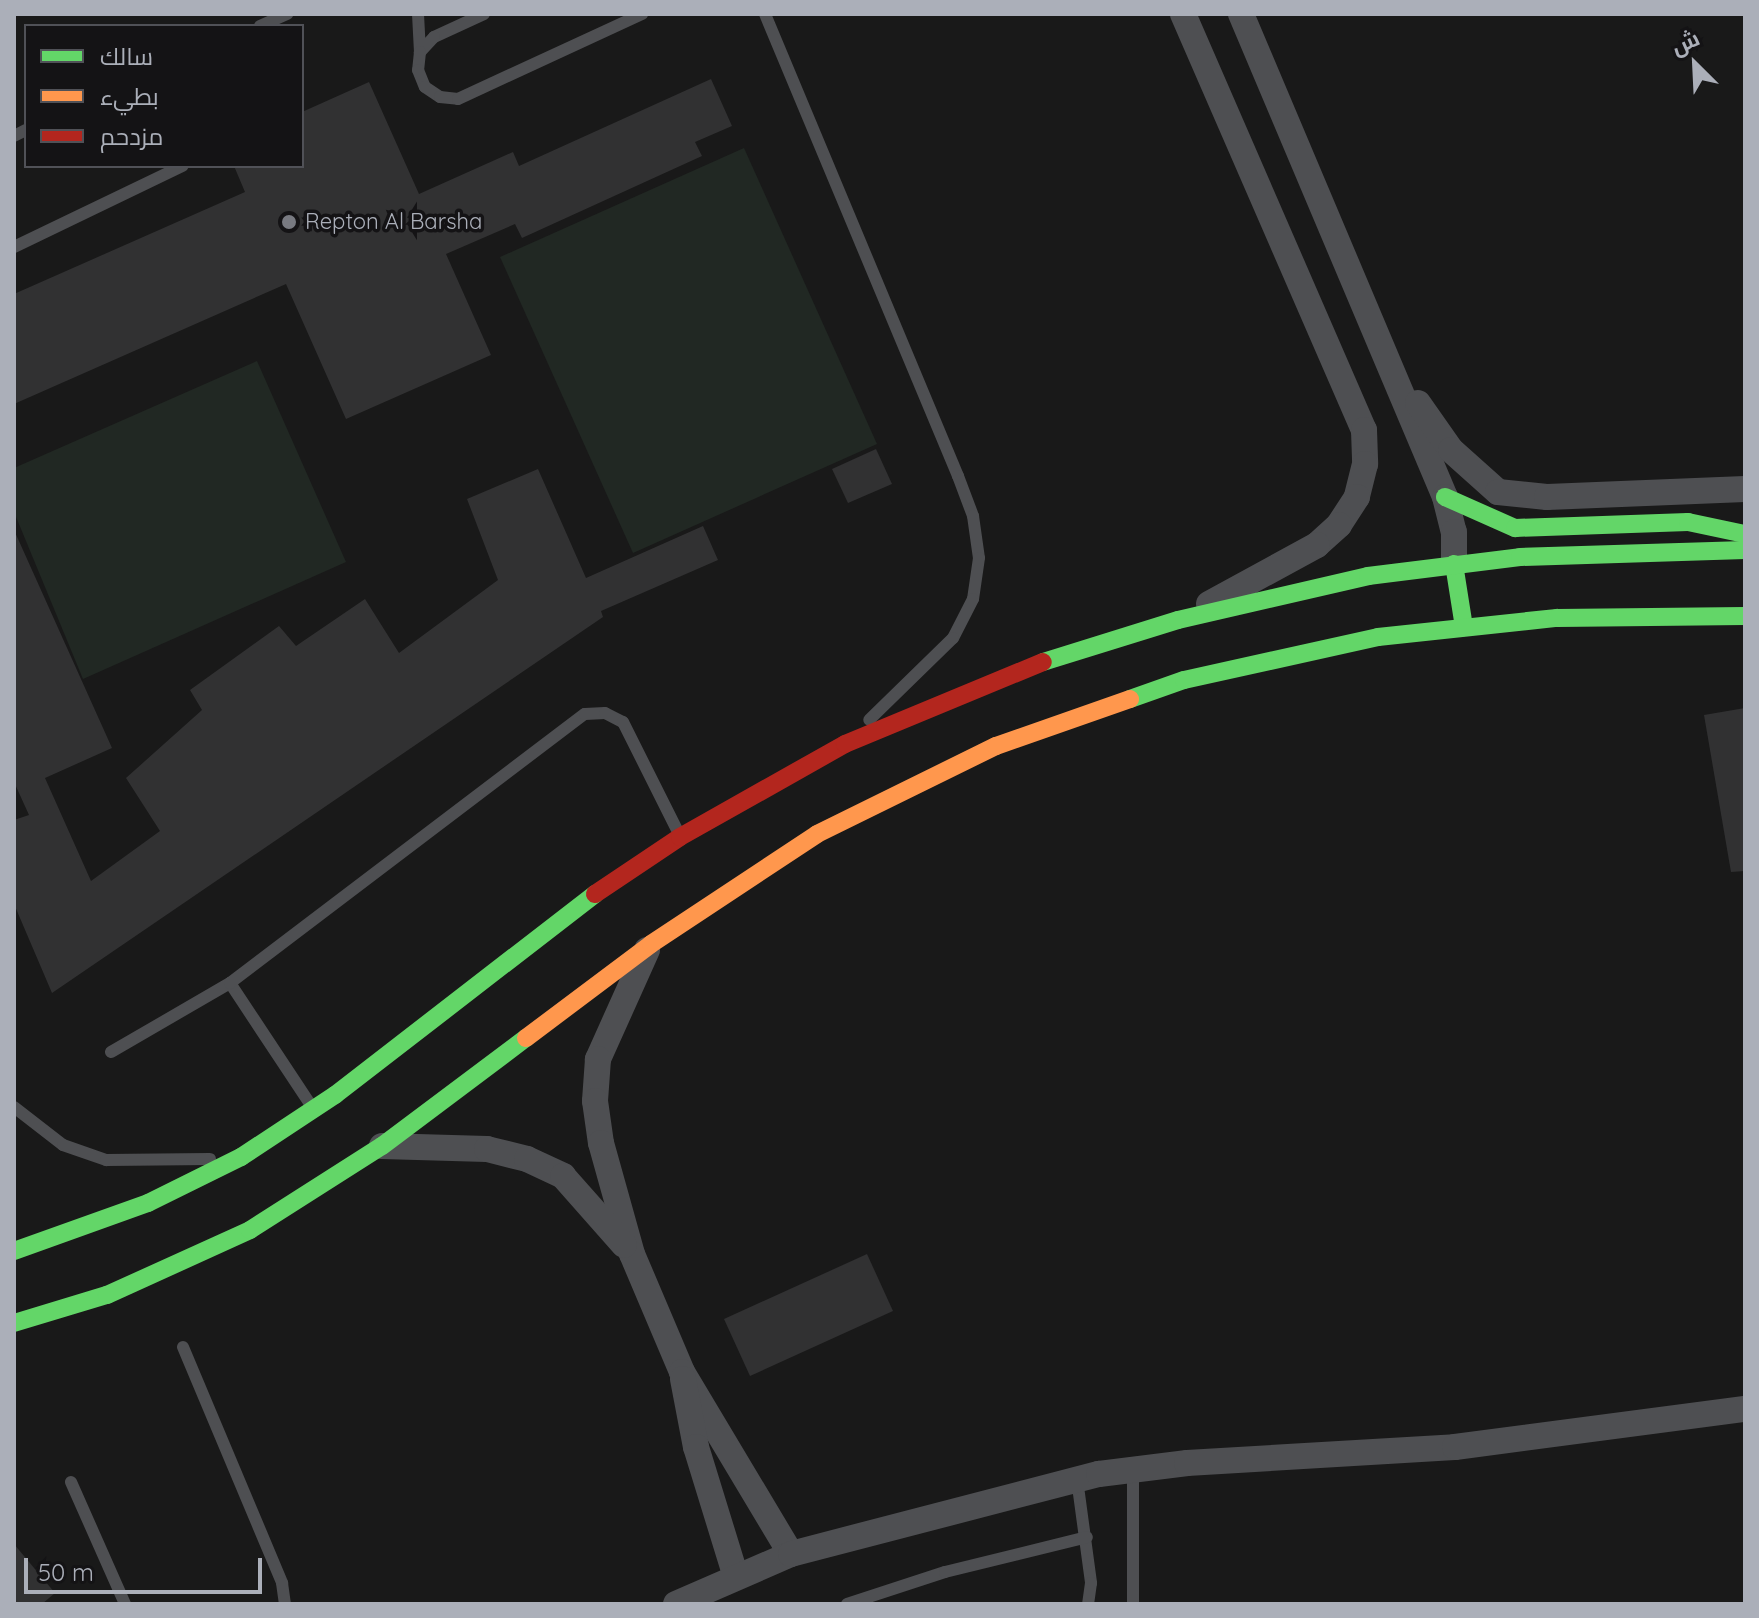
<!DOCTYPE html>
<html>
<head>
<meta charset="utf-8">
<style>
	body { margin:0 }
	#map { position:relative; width:1759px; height:1618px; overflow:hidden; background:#191919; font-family:Quicksand,Cairo,sans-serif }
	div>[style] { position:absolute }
	.green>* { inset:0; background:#212823 }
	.building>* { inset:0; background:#313132 }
	.lane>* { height:12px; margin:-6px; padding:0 6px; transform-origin:6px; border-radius:6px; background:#4e4f52 }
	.street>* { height:26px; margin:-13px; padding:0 13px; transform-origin:13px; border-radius:13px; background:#4e4f52 }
	.fast>* { height:18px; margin:-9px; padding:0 9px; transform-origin:9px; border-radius:9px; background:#63d668 }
	.slow>* { height:18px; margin:-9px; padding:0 9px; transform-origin:9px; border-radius:9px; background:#ff974d }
	.jam>* { height:18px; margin:-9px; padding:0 9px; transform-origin:9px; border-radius:9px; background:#b3261e }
	.dots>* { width:22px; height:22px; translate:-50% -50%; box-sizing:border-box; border:4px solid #141315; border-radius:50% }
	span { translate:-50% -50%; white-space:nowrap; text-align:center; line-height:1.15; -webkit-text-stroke:7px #141315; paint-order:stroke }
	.poi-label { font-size:22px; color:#abafb9 }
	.left { translate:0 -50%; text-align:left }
	.frame { position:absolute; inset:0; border:16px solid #abafb9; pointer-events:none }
	.legend { position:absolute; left:24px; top:24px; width:280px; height:144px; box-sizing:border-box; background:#141315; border:2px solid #505157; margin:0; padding:10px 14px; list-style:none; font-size:24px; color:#abafb9 }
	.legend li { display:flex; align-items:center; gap:16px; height:40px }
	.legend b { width:40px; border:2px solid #505157 }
	.north { position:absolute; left:1655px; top:24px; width:80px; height:80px; -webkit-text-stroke:6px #141315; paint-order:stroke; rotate:336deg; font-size:22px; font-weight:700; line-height:32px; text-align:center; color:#abafb9 }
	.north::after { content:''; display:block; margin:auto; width:28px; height:36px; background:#abafb9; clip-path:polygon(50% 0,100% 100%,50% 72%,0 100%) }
	.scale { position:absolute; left:24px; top:1558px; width:238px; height:36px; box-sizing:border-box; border:4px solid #abafb9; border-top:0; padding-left:10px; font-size:24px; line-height:28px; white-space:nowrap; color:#abafb9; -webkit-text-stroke:6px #141315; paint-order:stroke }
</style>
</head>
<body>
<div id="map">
	<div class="green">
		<i style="clip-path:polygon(744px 148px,877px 444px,633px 553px,500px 257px)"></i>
		<i style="clip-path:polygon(257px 361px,346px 562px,83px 679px,14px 512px,14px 468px)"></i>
	</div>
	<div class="building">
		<i style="clip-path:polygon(711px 79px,732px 126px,695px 142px,702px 156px,522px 238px,515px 224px,446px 254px,491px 355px,346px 419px,286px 284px,14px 404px,14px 294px,245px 192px,234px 166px,302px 166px,302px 112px,369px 82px,419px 194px,513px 152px,519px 166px)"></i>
		<i style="clip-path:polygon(876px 449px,892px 484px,848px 503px,832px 469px)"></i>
		<i style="clip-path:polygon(538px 469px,586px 578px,703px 526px,718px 560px,601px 611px,603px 617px,52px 993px,14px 904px,14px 820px,29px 815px,14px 782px,14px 530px,112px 748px,45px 778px,91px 881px,160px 831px,126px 778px,202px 710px,190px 690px,279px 626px,296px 646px,365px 599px,399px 653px,498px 580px,467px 499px)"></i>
		<i style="clip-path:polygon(1745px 708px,1745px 871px,1731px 872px,1704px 715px)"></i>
		<i style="clip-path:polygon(867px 1254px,893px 1311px,750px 1376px,724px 1319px)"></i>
		<i style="clip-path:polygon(14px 1544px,55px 1593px,42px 1604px,14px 1604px)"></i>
	</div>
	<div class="lane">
		<i style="left:418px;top:14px;width:38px;rotate:87deg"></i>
		<i style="left:484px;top:14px;width:55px;rotate:155.3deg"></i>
		<i style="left:434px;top:37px;width:21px;rotate:133deg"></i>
		<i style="left:420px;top:52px;width:18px;rotate:96deg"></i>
		<i style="left:418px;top:70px;width:18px;rotate:68deg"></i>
		<i style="left:425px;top:87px;width:18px;rotate:34deg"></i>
		<i style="left:440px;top:97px;width:18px;rotate:6deg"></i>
		<i style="left:458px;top:99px;width:203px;rotate:-24.8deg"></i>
		<i style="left:765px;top:14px;width:501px;rotate:67.33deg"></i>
		<i style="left:958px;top:476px;width:43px;rotate:69.4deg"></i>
		<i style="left:973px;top:516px;width:42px;rotate:81.9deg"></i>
		<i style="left:979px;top:558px;width:41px;rotate:98.3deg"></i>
		<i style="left:973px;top:599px;width:44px;rotate:117.1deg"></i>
		<i style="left:953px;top:638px;width:117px;rotate:135.7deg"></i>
		<i style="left:260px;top:26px;width:30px;rotate:-24deg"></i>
		<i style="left:14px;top:136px;width:13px;rotate:-27deg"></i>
		<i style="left:14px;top:247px;width:187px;rotate:-25.7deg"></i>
		<i style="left:230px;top:983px;width:149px;rotate:56.5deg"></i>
		<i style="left:111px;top:1052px;width:138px;rotate:-30.1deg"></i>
		<i style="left:230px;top:983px;width:445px;rotate:-37.2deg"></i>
		<i style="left:585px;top:714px;width:20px;rotate:-3deg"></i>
		<i style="left:605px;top:713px;width:20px;rotate:27deg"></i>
		<i style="left:623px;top:722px;width:125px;rotate:63.4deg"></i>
		<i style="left:14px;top:1107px;width:62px;rotate:37.8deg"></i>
		<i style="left:63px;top:1145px;width:46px;rotate:19.2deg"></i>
		<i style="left:106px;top:1160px;width:104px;rotate:-0.6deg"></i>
		<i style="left:183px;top:1347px;width:256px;rotate:67.2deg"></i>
		<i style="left:282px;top:1583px;width:21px;rotate:82deg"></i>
		<i style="left:1077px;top:1479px;width:105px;rotate:82.3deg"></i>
		<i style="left:1091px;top:1583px;width:21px;rotate:98deg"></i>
		<i style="left:71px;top:1482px;width:133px;rotate:66.1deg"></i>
		<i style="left:847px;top:1604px;width:103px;rotate:-18.1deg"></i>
		<i style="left:945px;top:1572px;width:146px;rotate:-13.8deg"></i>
		<i style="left:1133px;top:1604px;width:134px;rotate:-90deg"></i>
	</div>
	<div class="street">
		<i style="left:1183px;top:14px;width:454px;rotate:66.5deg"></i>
		<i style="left:1364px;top:430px;width:34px;rotate:88deg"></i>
		<i style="left:1365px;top:464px;width:34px;rotate:104deg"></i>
		<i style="left:1357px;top:497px;width:33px;rotate:123deg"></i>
		<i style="left:1339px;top:525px;width:30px;rotate:138deg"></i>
		<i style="left:1317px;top:545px;width:123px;rotate:151.4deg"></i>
		<i style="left:1241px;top:14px;width:524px;rotate:67.1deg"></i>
		<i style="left:1445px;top:497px;width:36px;rotate:76deg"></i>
		<i style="left:1454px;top:532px;width:32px;rotate:90deg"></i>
		<i style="left:1418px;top:403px;width:57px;rotate:54.9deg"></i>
		<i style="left:1451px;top:450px;width:63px;rotate:41.8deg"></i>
		<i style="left:1498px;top:492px;width:49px;rotate:5.8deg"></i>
		<i style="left:1547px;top:497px;width:198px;rotate:-2.3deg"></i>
		<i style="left:647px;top:950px;width:120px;rotate:114.2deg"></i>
		<i style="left:598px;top:1059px;width:42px;rotate:94.1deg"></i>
		<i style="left:595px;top:1101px;width:42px;rotate:81.9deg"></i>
		<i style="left:601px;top:1143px;width:115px;rotate:74.4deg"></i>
		<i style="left:632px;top:1254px;width:128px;rotate:67deg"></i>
		<i style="left:682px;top:1372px;width:212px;rotate:59.1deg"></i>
		<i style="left:382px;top:1146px;width:105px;rotate:1.6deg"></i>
		<i style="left:487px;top:1149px;width:41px;rotate:14deg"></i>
		<i style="left:527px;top:1159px;width:40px;rotate:25deg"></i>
		<i style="left:563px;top:1176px;width:92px;rotate:48.5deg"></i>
		<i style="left:683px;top:1379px;width:69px;rotate:79.2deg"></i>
		<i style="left:696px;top:1447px;width:136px;rotate:72.9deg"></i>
		<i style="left:676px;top:1604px;width:125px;rotate:-23.5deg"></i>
		<i style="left:791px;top:1554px;width:318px;rotate:-14.6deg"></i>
		<i style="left:1099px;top:1474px;width:89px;rotate:-7.1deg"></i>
		<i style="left:1187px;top:1463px;width:268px;rotate:-3.4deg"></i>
		<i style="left:1455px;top:1447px;width:292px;rotate:-7.5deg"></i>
	</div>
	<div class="fast">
		<i style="left:1445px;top:497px;width:77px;rotate:23.9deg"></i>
		<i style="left:1515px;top:528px;width:173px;rotate:-2deg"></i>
		<i style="left:1688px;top:522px;width:58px;rotate:11.9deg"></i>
		<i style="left:1454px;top:564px;width:64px;rotate:81deg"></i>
		<i style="left:1043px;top:662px;width:141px;rotate:-17.3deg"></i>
		<i style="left:1178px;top:620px;width:195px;rotate:-13deg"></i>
		<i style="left:1368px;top:576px;width:153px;rotate:-7.1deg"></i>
		<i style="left:1520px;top:557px;width:225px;rotate:-1.8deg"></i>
		<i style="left:1130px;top:699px;width:57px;rotate:-19.4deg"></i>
		<i style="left:1184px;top:680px;width:199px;rotate:-12.5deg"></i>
		<i style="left:1378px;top:637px;width:180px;rotate:-6.1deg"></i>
		<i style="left:1557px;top:618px;width:188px;rotate:-0.6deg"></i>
		<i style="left:14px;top:1251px;width:142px;rotate:-19.7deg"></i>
		<i style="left:148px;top:1203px;width:104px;rotate:-26.3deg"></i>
		<i style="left:241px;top:1157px;width:113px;rotate:-33.4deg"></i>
		<i style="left:335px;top:1095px;width:329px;rotate:-37.7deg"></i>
		<i style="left:14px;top:1323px;width:97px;rotate:-16.8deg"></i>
		<i style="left:107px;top:1295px;width:157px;rotate:-24.4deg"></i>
		<i style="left:250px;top:1230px;width:156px;rotate:-32.5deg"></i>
		<i style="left:382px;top:1146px;width:180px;rotate:-36.9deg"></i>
	</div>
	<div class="slow">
		<i style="left:526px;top:1038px;width:156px;rotate:-36.9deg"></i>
		<i style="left:651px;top:944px;width:199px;rotate:-33.5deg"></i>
		<i style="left:817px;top:834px;width:199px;rotate:-26.2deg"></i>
		<i style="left:996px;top:746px;width:142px;rotate:-19.3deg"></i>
	</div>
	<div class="jam">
		<i style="left:595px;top:894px;width:102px;rotate:-33.8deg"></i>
		<i style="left:680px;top:837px;width:189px;rotate:-29.4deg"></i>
		<i style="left:845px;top:744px;width:214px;rotate:-22.5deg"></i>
	</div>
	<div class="dots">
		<i style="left:289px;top:222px;background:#787a81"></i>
	</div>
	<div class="poi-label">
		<span class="left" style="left:305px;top:222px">Repton Al Barsha</span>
	</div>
	<div class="frame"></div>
	<ul class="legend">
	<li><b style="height:10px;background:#63d668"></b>سالك</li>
	<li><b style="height:10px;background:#ff974d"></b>بطيء</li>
	<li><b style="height:10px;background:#b3261e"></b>مزدحم</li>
	</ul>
	<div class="north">ش</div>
	<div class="scale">50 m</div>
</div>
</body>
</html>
